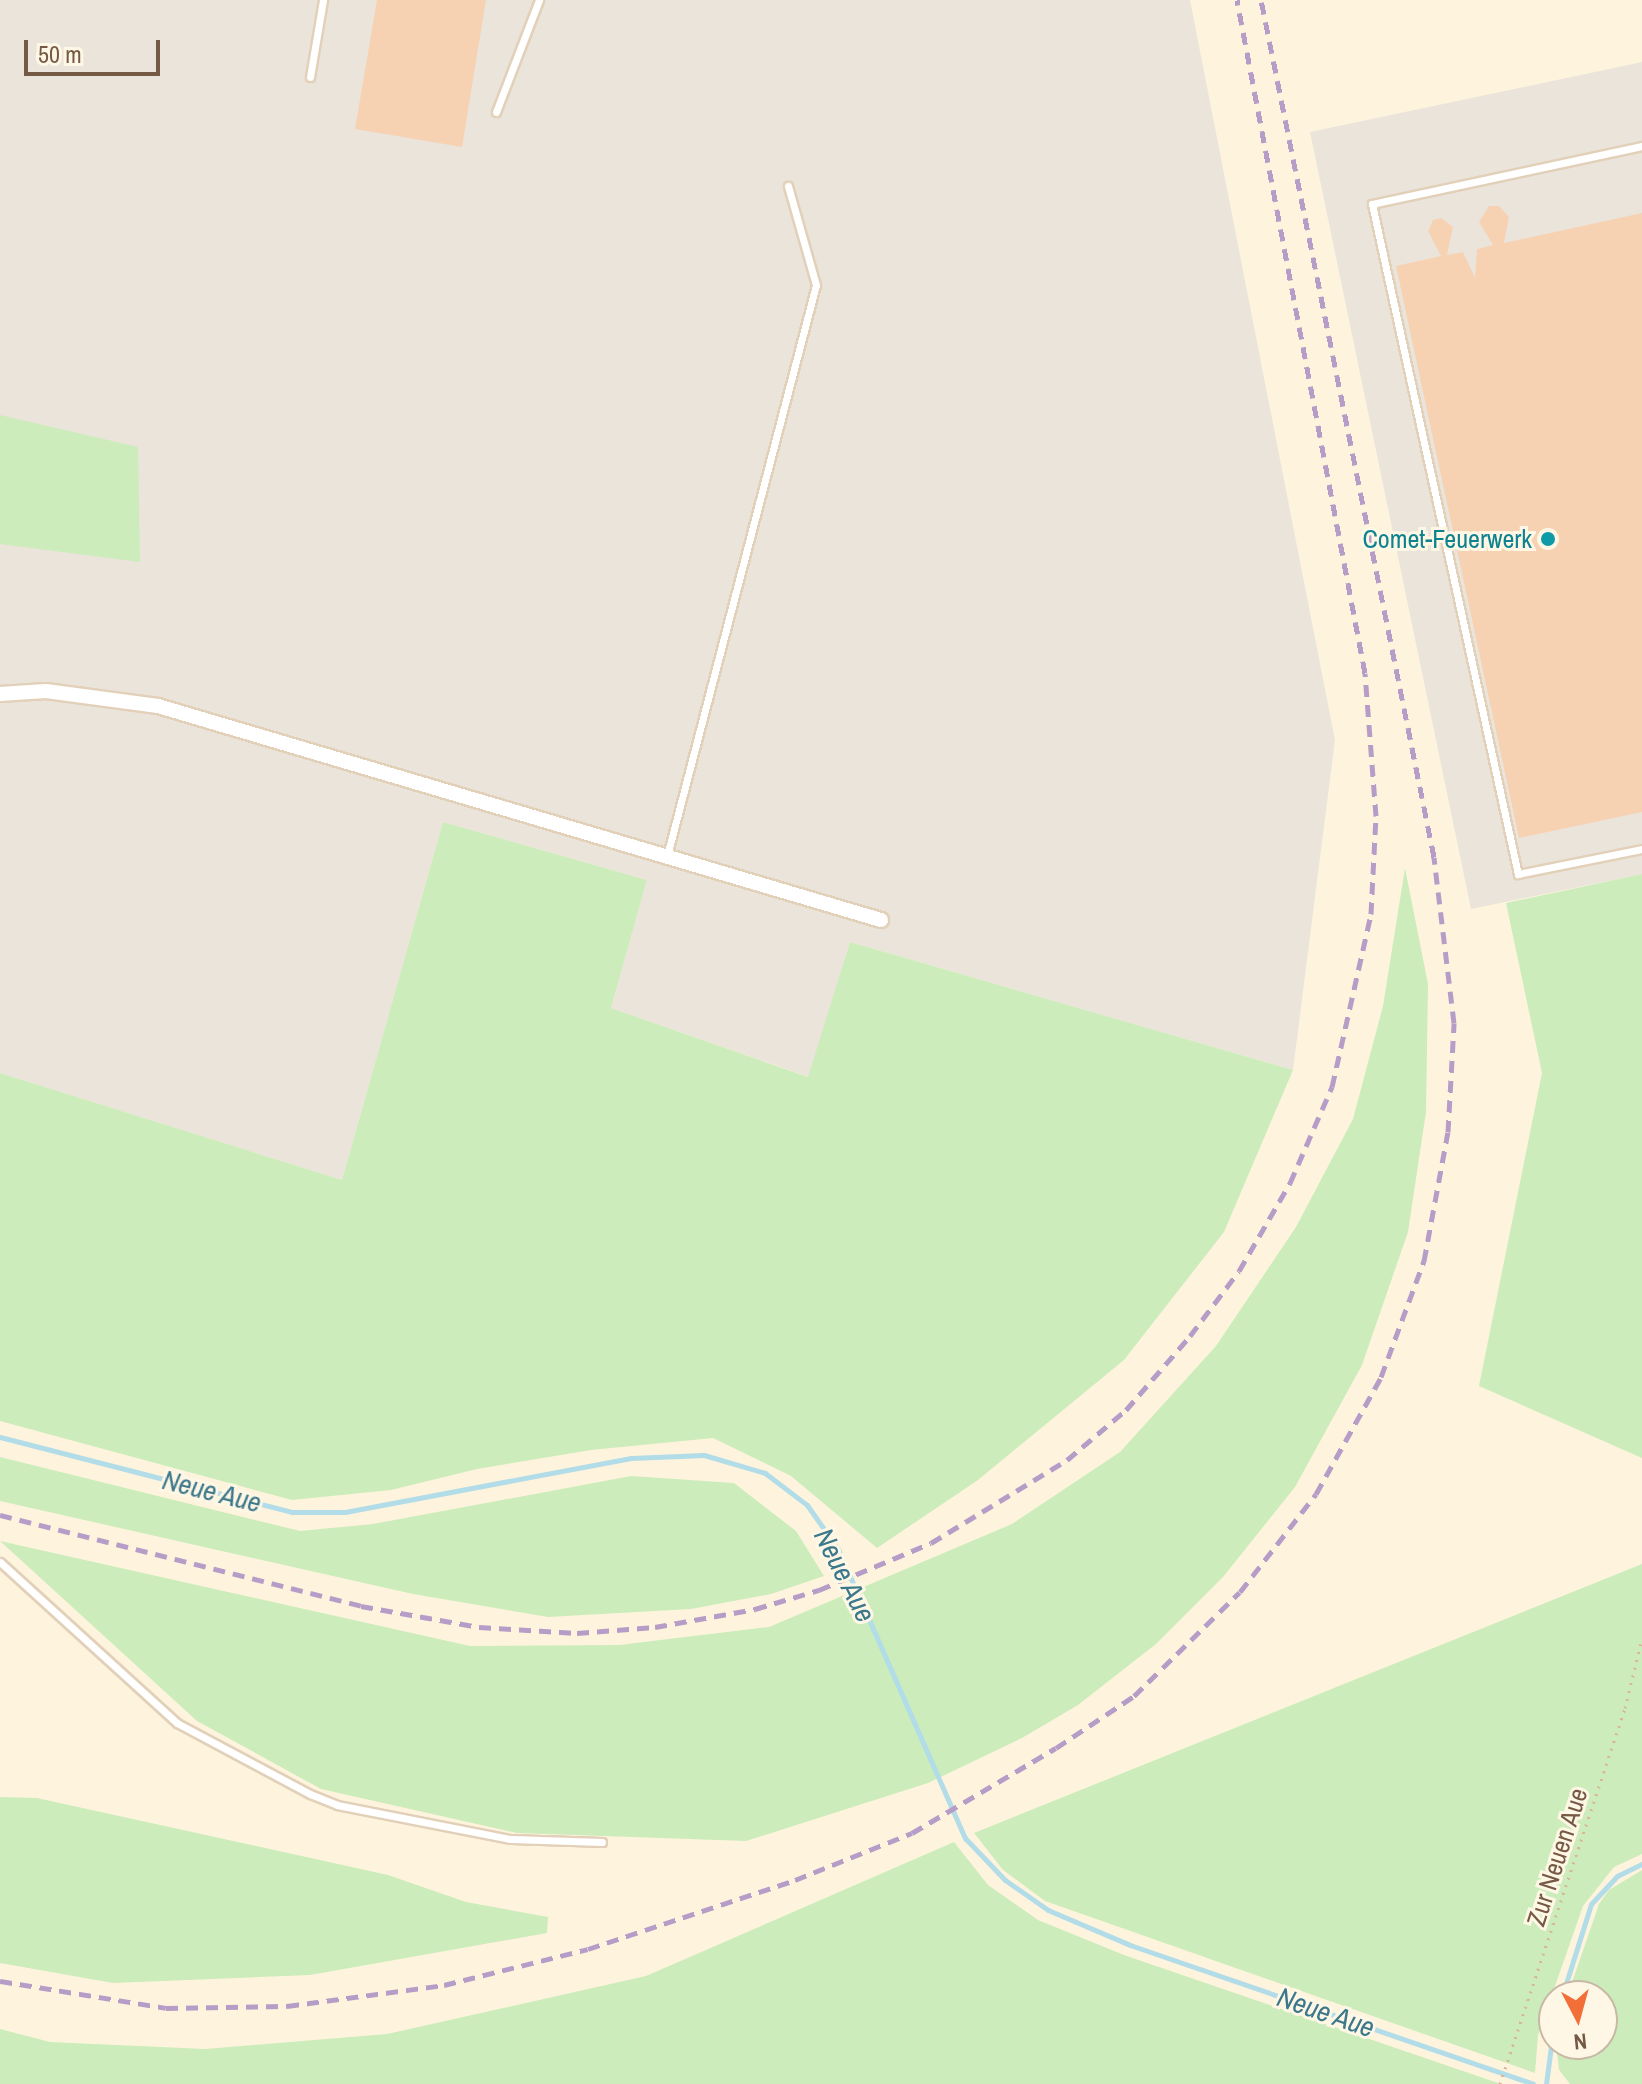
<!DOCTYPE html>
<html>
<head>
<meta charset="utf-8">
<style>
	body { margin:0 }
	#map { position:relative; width:1642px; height:2084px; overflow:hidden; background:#fef4dd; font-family:"Archivo Narrow",sans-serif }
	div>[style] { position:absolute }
	.industrial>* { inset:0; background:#ebe4da }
	.green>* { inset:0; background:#ccecbb }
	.stream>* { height:5px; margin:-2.5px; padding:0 2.5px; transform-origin:2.5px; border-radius:2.5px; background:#b1dce8 }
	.building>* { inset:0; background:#f6d2b3 }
	.path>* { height:3px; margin-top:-1.5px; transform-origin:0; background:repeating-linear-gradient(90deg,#dab697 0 2px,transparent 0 8px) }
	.roads { filter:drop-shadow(2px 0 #e2d0b9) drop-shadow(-2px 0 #e2d0b9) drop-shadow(0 2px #e2d0b9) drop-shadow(0 -2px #e2d0b9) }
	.lane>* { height:7px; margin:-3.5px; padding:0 3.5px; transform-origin:3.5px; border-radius:3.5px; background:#fff }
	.street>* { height:14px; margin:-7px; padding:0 7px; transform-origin:7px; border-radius:7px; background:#fff }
	.rail>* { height:5px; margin-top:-2.5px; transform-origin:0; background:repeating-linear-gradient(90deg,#b69dc7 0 12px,transparent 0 20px) }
	.dots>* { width:22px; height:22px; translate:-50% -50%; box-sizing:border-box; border:4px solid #fff7e5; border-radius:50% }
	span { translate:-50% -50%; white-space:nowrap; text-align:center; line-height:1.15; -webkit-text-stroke:6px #fff7e5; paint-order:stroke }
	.culture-label { font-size:26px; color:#0d838f }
	.right { translate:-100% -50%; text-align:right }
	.street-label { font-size:26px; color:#755944 }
	.water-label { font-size:28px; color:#3c788b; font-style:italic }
	.north { position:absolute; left:1538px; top:1980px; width:80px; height:80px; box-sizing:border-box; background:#fff7e5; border:2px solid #c8b8a5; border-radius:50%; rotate:174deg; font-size:22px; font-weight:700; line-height:32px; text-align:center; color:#755944 }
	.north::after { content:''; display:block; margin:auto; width:28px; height:36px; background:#f36f38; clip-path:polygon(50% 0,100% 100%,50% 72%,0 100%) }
	.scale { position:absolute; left:24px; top:40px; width:136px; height:36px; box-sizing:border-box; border:4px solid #755944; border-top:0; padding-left:10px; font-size:24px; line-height:28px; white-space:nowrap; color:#755944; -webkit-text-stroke:6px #fff7e5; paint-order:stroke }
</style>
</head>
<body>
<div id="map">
	<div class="industrial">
		<i style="clip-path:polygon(0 0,1190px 0,1335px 740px,1293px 1070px,850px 942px,809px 1077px,611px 1008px,647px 880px,443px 822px,342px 1180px,0 1073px)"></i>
		<i style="clip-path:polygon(1642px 62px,1642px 874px,1471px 909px,1310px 132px)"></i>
	</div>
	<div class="green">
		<i style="clip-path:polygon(0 415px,138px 447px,140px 562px,0 544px)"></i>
		<i style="clip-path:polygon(443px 822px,647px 880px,611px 1008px,808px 1077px,850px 942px,1293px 1070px,1224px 1232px,1124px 1360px,978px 1480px,877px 1548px,791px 1476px,713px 1438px,591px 1450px,477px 1469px,391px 1490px,292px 1500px,0 1421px,0 1073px,342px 1180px)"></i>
		<i style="clip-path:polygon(1405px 868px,1428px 984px,1426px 1112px,1408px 1232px,1362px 1365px,1295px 1487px,1223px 1577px,1156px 1644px,1078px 1705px,1022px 1738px,928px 1783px,746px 1841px,517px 1833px,321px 1789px,197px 1721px,0 1541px,470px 1646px,619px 1645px,769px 1627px,1012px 1524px,1120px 1452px,1216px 1346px,1296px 1227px,1353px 1119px,1383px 1006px)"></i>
		<i style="clip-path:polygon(1642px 874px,1642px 1458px,1479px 1386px,1542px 1073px,1506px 903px)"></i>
		<i style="clip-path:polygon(0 1457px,300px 1531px,373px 1524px,631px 1476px,734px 1483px,796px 1531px,824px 1576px,771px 1594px,691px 1609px,548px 1617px,413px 1594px,0 1501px)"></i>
		<i style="clip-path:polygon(1642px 1564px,1642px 1854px,1614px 1867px,1583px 1906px,1538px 2035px,1535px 2073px,1045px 1901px,1003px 1870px,974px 1833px)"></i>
		<i style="clip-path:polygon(0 1797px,37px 1798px,388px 1875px,466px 1902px,548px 1917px,547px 1933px,310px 1975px,113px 1983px,0 1963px)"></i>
		<i style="clip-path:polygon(954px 1842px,988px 1885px,1038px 1920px,1124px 1955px,1501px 2084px,0 2084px,0 2029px,50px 2042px,205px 2049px,387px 2034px,646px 1976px)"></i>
		<i style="clip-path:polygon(1642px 1870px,1642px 2084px,1570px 2084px,1559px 2070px,1556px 2044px,1602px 2044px,1602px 1996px,1568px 1994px,1599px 1904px,1609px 1890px)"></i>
	</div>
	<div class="stream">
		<i style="left:0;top:1437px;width:301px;rotate:14.4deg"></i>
		<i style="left:292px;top:1512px;width:53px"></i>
		<i style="left:345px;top:1512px;width:291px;rotate:-10.7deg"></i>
		<i style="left:631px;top:1458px;width:73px;rotate:-2.4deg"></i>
		<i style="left:704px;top:1455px;width:64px;rotate:16.4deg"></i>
		<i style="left:765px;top:1473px;width:53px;rotate:37.3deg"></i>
		<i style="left:807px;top:1505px;width:54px;rotate:54.8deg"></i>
		<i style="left:838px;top:1549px;width:316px;rotate:66.3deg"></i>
		<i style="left:965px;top:1838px;width:58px;rotate:46.4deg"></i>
		<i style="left:1005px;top:1880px;width:52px;rotate:34.9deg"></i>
		<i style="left:1048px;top:1910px;width:89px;rotate:23.1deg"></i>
		<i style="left:1130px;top:1945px;width:426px;rotate:19deg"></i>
		<i style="left:1562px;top:1996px;width:96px;rotate:-72.5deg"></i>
		<i style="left:1591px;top:1904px;width:38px;rotate:-47deg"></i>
		<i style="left:1617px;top:1876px;width:28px;rotate:-26deg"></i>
		<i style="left:1546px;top:2084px;width:62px;rotate:-82.5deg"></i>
	</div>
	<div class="building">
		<i style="clip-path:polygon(377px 0,486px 0,462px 147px,355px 129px)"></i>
		<i style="clip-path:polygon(1489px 206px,1499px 206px,1509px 217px,1504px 243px,1642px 213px,1642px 812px,1519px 838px,1396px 266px,1441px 256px,1428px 231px,1433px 220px,1441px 218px,1453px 227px,1447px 255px,1463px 252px,1475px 278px,1477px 249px,1493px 245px,1479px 222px)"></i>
	</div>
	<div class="path">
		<i style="left:1500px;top:2084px;width:396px;rotate:-71.6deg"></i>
		<i style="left:1625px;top:1708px;width:71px;rotate:-76.2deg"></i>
	</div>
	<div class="roads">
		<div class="lane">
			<i style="left:310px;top:77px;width:78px;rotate:-80.4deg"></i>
			<i style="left:496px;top:112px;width:120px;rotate:-69deg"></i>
			<i style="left:1642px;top:146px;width:276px;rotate:167.9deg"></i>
			<i style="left:1372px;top:204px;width:686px;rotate:77.71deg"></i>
			<i style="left:1518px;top:874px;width:126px;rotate:-11.4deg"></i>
			<i style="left:667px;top:856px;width:590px;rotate:-75.38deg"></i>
			<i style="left:816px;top:285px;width:103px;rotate:-105.8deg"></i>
			<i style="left:0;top:1562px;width:239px;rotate:42.3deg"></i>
			<i style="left:177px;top:1723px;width:151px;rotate:28.1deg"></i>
			<i style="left:310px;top:1794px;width:29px;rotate:22deg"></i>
			<i style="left:337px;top:1805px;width:177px;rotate:11.1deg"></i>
			<i style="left:511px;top:1839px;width:91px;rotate:1.9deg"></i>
		</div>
		<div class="street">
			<i style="left:0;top:694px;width:46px;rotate:-3.7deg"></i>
			<i style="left:46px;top:691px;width:113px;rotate:7.6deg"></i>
			<i style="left:158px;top:706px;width:754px;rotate:16.49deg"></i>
		</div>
	</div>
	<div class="rail">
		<i style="left:0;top:1515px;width:372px;rotate:14.1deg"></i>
		<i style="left:361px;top:1606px;width:120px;rotate:10.1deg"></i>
		<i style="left:479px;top:1627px;width:98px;rotate:3.5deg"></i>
		<i style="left:577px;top:1633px;width:78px;rotate:-4.4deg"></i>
		<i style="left:655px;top:1627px;width:102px;rotate:-10.2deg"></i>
		<i style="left:755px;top:1609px;width:67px;rotate:-16.5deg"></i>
		<i style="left:819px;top:1590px;width:121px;rotate:-22.8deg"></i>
		<i style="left:931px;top:1543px;width:159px;rotate:-31.4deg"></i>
		<i style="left:1067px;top:1460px;width:77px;rotate:-40.3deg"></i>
		<i style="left:1126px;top:1410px;width:98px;rotate:-49.1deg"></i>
		<i style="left:1190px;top:1336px;width:81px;rotate:-53deg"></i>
		<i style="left:1239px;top:1271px;width:102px;rotate:-59.9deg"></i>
		<i style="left:1290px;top:1183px;width:105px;rotate:-66.4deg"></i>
		<i style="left:1332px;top:1087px;width:177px;rotate:-77.3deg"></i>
		<i style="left:1371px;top:914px;width:98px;rotate:-87.1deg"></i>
		<i style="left:1376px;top:816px;width:143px;rotate:-94.4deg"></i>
		<i style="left:1365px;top:673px;width:685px;rotate:-100.77deg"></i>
		<i style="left:0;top:1981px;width:168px;rotate:9.2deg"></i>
		<i style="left:166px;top:2008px;width:121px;rotate:-0.9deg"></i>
		<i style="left:287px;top:2006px;width:158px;rotate:-7.6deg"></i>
		<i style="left:444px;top:1985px;width:148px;rotate:-14deg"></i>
		<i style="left:588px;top:1949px;width:218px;rotate:-18.4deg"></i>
		<i style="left:795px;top:1880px;width:126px;rotate:-21.9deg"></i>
		<i style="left:912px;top:1833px;width:167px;rotate:-30.6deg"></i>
		<i style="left:1056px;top:1748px;width:94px;rotate:-33.7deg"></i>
		<i style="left:1134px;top:1696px;width:148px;rotate:-44.5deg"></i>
		<i style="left:1240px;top:1592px;width:124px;rotate:-52.2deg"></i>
		<i style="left:1316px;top:1494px;width:134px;rotate:-60.9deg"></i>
		<i style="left:1381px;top:1377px;width:124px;rotate:-69.7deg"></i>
		<i style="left:1424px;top:1261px;width:131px;rotate:-79.5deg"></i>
		<i style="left:1448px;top:1132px;width:109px;rotate:-86.8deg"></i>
		<i style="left:1454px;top:1023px;width:167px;rotate:-96.9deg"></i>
		<i style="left:1434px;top:857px;width:874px;rotate:-101.41deg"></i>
	</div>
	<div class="dots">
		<i style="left:1548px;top:539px;background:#0f9aa8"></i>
	</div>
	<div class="culture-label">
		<span class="right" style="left:1532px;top:539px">Comet-Feuerwerk</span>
	</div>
	<div class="street-label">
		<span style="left:1557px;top:1857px;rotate:-72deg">Zur Neuen Aue</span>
	</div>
	<div class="water-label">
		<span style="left:212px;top:1491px;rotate:14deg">Neue Aue</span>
		<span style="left:845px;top:1575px;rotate:63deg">Neue Aue</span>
		<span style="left:1326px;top:2012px;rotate:19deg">Neue Aue</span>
	</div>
	<div class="north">N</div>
	<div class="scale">50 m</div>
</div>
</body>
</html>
